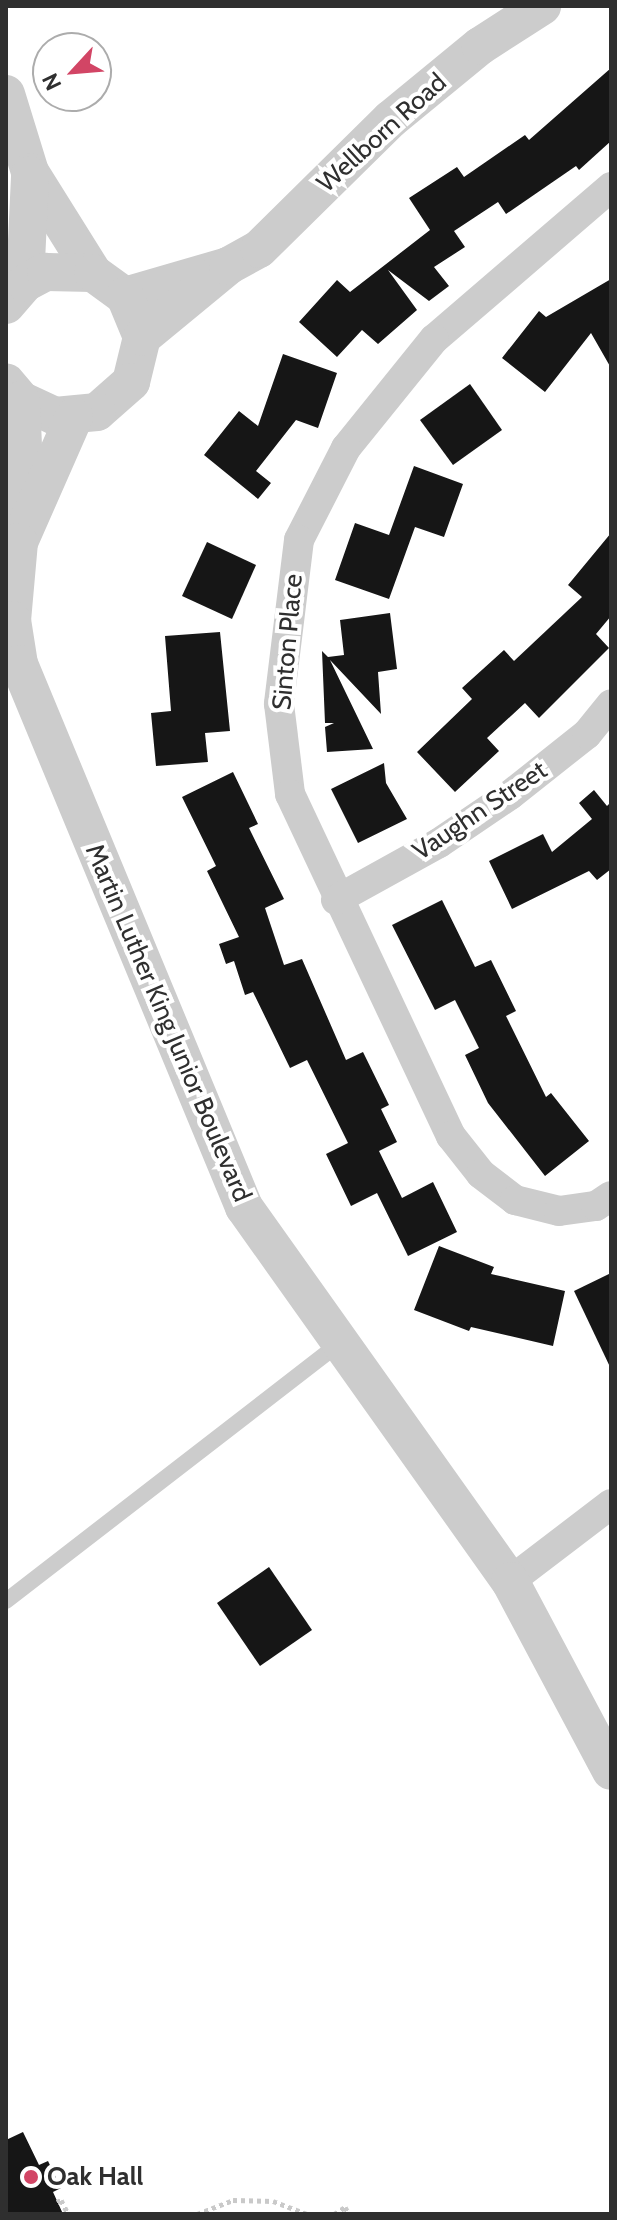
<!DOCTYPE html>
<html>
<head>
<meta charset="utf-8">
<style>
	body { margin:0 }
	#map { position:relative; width:617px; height:2220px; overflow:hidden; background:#fff; font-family:Cabin,sans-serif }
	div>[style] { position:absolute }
	.building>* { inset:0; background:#161616 }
	.path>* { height:5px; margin-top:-2.5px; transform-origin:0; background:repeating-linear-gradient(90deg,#c9c9c9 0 4px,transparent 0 8px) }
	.service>* { height:16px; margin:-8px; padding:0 8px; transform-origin:8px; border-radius:8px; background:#ccc }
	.minor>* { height:30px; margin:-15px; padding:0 15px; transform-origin:15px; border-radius:15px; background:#ccc }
	.tertiary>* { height:38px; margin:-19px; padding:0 19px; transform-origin:19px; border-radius:19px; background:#ccc }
	.dots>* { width:22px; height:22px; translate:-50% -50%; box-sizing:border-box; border:4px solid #fff; border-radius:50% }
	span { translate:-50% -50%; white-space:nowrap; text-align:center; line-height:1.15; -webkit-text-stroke:8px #fff; paint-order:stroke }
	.street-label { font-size:26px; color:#2f2f2f }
	.poi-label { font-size:26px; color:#2f2f2f; font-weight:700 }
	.left { translate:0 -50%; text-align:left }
	.frame { position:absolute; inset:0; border:8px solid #2f2f2f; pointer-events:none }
	.north { position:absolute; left:32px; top:32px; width:80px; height:80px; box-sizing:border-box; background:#fff; border:2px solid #acacac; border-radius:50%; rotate:244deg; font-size:22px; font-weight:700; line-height:32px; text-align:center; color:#2f2f2f }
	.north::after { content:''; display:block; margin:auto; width:28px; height:36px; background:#d24565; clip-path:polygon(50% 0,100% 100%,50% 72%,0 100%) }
</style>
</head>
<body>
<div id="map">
	<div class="building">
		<i style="clip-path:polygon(611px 68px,611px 141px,579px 170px,576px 166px,506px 214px,498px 202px,454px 231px,465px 247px,434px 267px,449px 286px,429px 301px,388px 270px,417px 310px,378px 344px,362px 330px,337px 357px,299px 322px,337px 280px,350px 292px,430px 230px,409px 198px,457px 167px,464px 177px,525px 135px,529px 140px)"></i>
		<i style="clip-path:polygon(611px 279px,611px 368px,591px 333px,545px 392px,502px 358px,539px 311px,546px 317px)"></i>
		<i style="clip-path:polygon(283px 354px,337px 373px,318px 428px,296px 420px,256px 471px,271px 483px,258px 499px,204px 455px,239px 411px,258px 426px)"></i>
		<i style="clip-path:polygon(470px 384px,502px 430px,453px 465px,420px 420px)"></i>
		<i style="clip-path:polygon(414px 466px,463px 484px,444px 537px,415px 527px,389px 599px,335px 580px,355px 523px,389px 535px)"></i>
		<i style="clip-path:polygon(611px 533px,611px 616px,596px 634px,609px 648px,539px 718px,525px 703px,487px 738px,499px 751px,455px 792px,417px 752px,472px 699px,462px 688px,504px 650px,514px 661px,582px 597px,568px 585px)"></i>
		<i style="clip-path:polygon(207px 542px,256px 565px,232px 619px,182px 596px)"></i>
		<i style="clip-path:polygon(390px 613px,397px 669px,378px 672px,381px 714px,330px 660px,373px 749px,327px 752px,325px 727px,334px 723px,325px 723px,322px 651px,328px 657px,344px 655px,340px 620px)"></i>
		<i style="clip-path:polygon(220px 632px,230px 731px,205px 733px,208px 762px,156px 766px,151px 713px,171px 711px,165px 636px)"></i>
		<i style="clip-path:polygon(384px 763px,386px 783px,407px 819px,358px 843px,331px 789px)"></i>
		<i style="clip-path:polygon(233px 772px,258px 824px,249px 828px,284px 899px,265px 908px,284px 965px,302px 959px,346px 1060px,363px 1052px,389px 1105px,381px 1109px,397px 1142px,379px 1151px,402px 1198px,433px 1182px,457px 1232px,408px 1256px,377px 1193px,351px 1206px,326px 1154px,348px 1143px,307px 1060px,290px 1068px,253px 992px,245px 995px,234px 961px,226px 964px,219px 944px,239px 937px,207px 871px,216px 866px,182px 797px)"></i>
		<i style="clip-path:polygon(594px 790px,607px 806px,611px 802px,611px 869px,597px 880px,589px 871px,512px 909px,489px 861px,543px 834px,552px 852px,592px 819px,579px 803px)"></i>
		<i style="clip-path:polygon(442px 900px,475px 967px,491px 960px,516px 1011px,506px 1016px,546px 1097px,551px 1093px,589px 1141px,545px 1176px,488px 1103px,465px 1055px,479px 1048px,455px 1000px,435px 1010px,392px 925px)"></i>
		<i style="clip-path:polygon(439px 1246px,494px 1267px,491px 1274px,565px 1291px,553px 1346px,471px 1327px,469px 1331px,414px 1310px)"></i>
		<i style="clip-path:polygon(611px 1273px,611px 1369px,574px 1291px)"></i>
		<i style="clip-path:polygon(269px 1567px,312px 1630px,260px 1666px,217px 1603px)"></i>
		<i style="clip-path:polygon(23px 2132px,39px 2165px,48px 2161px,61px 2188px,53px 2192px,63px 2214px,6px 2214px,6px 2140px)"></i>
	</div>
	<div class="path">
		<i style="left:57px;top:2202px;width:4px;rotate:-27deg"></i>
		<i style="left:61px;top:2200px;width:16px;rotate:63deg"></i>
		<i style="left:197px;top:2214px;width:39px;rotate:-21deg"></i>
		<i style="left:233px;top:2200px;width:40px;rotate:1.4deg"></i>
		<i style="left:273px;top:2201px;width:36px;rotate:21deg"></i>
		<i style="left:334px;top:2214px;width:13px;rotate:-32deg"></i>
		<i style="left:345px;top:2207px;width:8px;rotate:60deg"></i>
	</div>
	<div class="service">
		<i style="left:6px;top:1601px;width:420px;rotate:-37.7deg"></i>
	</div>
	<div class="minor">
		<i style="left:611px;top:187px;width:233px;rotate:139.3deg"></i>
		<i style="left:434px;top:339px;width:140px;rotate:128.9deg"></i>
		<i style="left:346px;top:448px;width:103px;rotate:117.1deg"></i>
		<i style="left:299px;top:540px;width:165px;rotate:97deg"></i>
		<i style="left:279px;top:704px;width:91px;rotate:83deg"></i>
		<i style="left:290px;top:794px;width:378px;rotate:64.8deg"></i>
		<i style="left:451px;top:1136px;width:48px;rotate:51.7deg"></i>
		<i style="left:481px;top:1174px;width:43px;rotate:37.4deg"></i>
		<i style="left:515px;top:1200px;width:45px;rotate:14deg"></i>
		<i style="left:559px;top:1211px;width:37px;rotate:-8deg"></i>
		<i style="left:596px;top:1206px;width:18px;rotate:-34deg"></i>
		<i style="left:336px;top:900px;width:118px;rotate:-29deg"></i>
		<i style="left:439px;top:843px;width:86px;rotate:-34.1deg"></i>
		<i style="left:510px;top:795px;width:98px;rotate:-38.4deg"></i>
		<i style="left:587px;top:734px;width:38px;rotate:-51deg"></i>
		<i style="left:510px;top:1581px;width:127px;rotate:-37.3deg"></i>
	</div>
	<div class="tertiary">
		<i style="left:6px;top:94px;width:82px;rotate:72.9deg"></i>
		<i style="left:30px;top:172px;width:119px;rotate:58deg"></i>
		<i style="left:25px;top:283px;width:108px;rotate:-87.3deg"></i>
		<i style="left:125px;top:296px;width:104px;rotate:-16.2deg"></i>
		<i style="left:6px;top:305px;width:29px;rotate:-49deg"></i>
		<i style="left:25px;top:283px;width:24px;rotate:-28deg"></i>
		<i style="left:46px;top:272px;width:47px;rotate:1.2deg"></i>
		<i style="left:93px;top:273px;width:39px;rotate:36deg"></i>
		<i style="left:125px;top:296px;width:44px;rotate:67.5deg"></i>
		<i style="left:142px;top:337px;width:46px;rotate:103.7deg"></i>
		<i style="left:131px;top:382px;width:45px;rotate:138.6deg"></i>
		<i style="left:97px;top:412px;width:42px;rotate:174.6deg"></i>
		<i style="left:55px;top:416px;width:38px;rotate:-155deg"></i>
		<i style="left:21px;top:400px;width:23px;rotate:-130deg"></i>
		<i style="left:142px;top:337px;width:112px;rotate:-39.5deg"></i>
		<i style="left:228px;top:266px;width:35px;rotate:-29deg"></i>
		<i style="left:259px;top:249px;width:185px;rotate:-44.6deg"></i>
		<i style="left:391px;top:119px;width:115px;rotate:-39.4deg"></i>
		<i style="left:480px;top:46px;width:74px;rotate:-32.8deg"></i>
		<i style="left:21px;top:400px;width:116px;rotate:87.5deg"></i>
		<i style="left:74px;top:417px;width:137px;rotate:113.7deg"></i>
		<i style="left:19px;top:542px;width:78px;rotate:95.1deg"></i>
		<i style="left:12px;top:620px;width:45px;rotate:81deg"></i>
		<i style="left:19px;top:664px;width:588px;rotate:67.49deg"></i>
		<i style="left:244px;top:1207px;width:459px;rotate:54.6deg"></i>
		<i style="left:510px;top:1581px;width:215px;rotate:62deg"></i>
	</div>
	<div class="dots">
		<i style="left:31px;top:2177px;background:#d24565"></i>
	</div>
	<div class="street-label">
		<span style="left:382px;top:133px;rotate:-42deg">Wellborn Road</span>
		<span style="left:288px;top:642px;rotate:-85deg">Sinton Place</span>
		<span style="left:480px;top:811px;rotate:-34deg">Vaughn Street</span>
		<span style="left:168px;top:1023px;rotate:67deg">Martin Luther King Junior Boulevard</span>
	</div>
	<div class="poi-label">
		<span class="left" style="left:47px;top:2177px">Oak Hall</span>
	</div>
	<div class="frame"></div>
	<div class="north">N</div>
</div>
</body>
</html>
